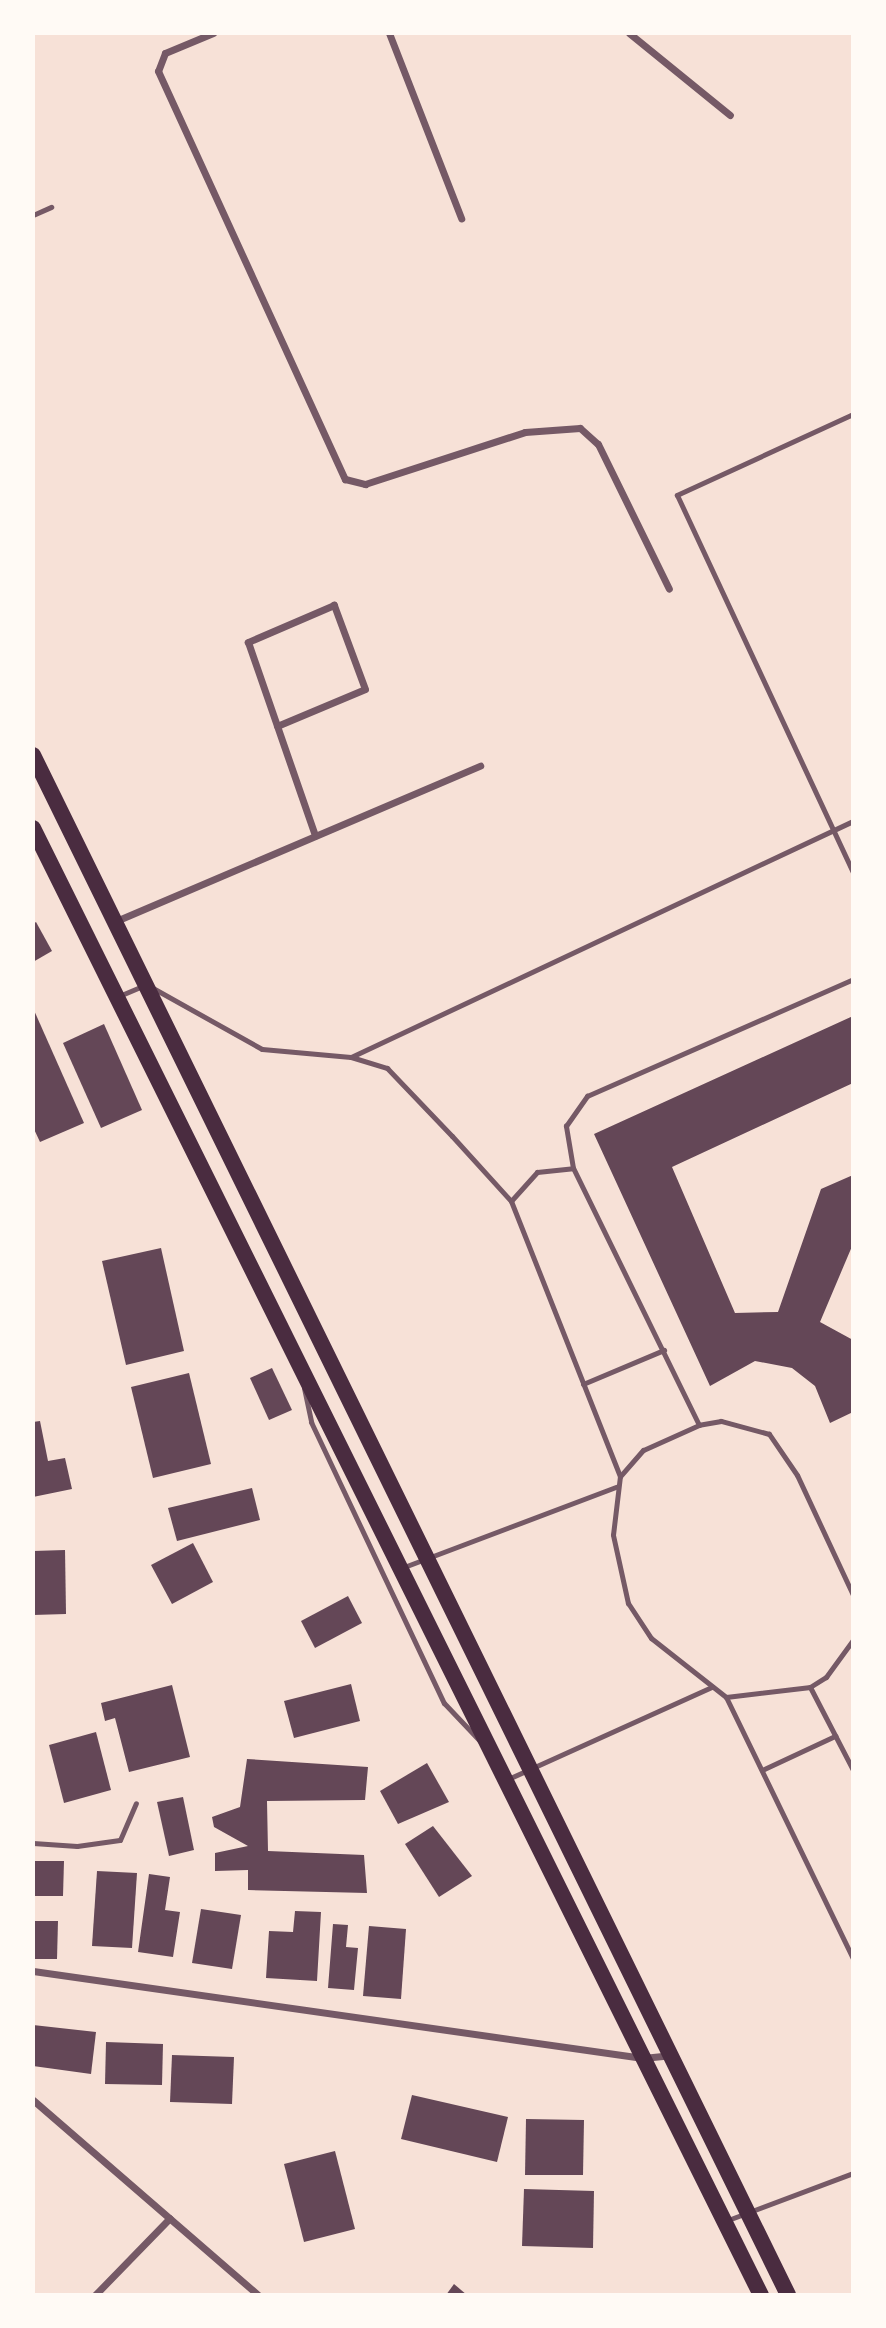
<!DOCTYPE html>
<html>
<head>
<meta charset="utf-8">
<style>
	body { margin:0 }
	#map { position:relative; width:886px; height:2328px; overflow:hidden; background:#f7e1d7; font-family:Cabin,sans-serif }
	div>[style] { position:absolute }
	.building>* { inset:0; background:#644757 }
	.service>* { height:5px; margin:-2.5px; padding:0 2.5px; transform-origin:2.5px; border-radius:2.5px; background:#755966 }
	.minor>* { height:7px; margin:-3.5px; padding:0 3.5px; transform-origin:3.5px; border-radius:3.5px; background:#755966 }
	.primary>* { height:16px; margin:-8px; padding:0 8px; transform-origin:8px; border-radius:8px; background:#4a2c40 }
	span { translate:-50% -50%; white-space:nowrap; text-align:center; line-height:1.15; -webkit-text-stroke:7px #fffaf5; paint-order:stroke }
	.frame { position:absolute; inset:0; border:35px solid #fffaf5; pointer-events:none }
</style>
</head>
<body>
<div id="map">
	<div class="building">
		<i style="clip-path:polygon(36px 922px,52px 951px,33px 962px,33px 924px)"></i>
		<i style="clip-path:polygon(33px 1008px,84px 1123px,40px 1142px,33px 1127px)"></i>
		<i style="clip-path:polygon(853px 1016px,853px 1083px,672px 1167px,735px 1313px,778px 1312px,821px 1189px,853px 1175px,853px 1244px,820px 1322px,853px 1340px,853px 1412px,830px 1423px,815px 1386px,792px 1368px,755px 1361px,710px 1386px,594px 1134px)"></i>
		<i style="clip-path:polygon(104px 1024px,142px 1110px,101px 1128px,63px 1043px)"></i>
		<i style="clip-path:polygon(161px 1248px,184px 1351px,126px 1365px,102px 1261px)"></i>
		<i style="clip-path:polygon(272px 1368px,292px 1410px,269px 1420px,250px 1378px)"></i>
		<i style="clip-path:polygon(189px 1373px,211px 1464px,153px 1478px,131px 1387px)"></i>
		<i style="clip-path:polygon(40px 1421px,48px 1461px,65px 1458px,72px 1489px,33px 1497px,33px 1422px)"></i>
		<i style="clip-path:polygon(252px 1488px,260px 1520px,177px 1541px,168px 1508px)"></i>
		<i style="clip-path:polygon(193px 1543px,213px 1582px,172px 1604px,151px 1565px)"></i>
		<i style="clip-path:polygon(65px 1550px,66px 1614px,33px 1615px,33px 1551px)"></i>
		<i style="clip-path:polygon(348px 1596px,362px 1623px,315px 1648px,301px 1621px)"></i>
		<i style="clip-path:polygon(351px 1684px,360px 1721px,294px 1738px,284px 1701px)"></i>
		<i style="clip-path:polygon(172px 1685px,190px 1757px,129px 1772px,115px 1718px,105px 1721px,101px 1703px)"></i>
		<i style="clip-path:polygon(96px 1732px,111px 1790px,64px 1803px,49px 1745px)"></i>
		<i style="clip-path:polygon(247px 1759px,368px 1767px,365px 1800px,267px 1801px,268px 1851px,364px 1855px,367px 1893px,248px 1890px,248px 1870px,215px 1871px,215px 1853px,248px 1846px,214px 1827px,212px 1817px,240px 1807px)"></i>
		<i style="clip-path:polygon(427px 1763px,449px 1802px,398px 1824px,380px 1791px)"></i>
		<i style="clip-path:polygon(183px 1797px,194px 1850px,169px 1856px,157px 1802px)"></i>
		<i style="clip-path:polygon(433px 1826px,472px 1876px,439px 1897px,405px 1844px)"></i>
		<i style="clip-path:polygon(33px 1861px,64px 1861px,63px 1896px,33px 1896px)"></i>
		<i style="clip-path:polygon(97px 1871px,137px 1873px,132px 1948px,92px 1946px)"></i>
		<i style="clip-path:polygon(149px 1874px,170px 1877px,165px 1910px,180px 1912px,173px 1957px,138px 1952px)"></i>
		<i style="clip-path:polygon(201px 1909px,241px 1915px,232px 1969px,192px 1963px)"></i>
		<i style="clip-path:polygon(295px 1911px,321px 1912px,317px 1981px,266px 1978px,269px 1931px,293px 1932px)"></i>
		<i style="clip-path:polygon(33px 1921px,58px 1921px,57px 1959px,33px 1959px)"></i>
		<i style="clip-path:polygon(333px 1924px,348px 1925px,346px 1947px,358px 1948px,354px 1990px,328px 1988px)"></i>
		<i style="clip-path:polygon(369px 1926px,406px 1929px,401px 1999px,363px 1996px)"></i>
		<i style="clip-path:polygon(33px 2025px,96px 2032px,91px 2074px,33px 2066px)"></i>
		<i style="clip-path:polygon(106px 2042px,163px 2044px,162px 2085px,105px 2084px)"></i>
		<i style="clip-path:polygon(172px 2055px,234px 2057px,232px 2104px,170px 2102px)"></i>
		<i style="clip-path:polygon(412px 2095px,508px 2117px,497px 2162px,401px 2139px)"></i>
		<i style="clip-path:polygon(526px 2119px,584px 2120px,583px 2175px,525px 2175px)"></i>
		<i style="clip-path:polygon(335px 2151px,355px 2229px,304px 2242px,284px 2164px)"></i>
		<i style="clip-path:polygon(524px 2189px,594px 2191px,593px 2248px,522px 2246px)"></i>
		<i style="clip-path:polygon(454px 2284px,467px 2295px,446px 2295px)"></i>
	</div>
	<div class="service">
		<i style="left:33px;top:215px;width:20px;rotate:-24deg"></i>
		<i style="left:853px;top:414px;width:194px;rotate:155.3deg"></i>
		<i style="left:677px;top:495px;width:417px;rotate:65deg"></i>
		<i style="left:151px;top:987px;width:127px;rotate:29.2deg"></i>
		<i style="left:262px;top:1049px;width:89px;rotate:5.1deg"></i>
		<i style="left:351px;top:1057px;width:38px;rotate:17deg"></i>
		<i style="left:387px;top:1068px;width:94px;rotate:46.3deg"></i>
		<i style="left:452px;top:1136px;width:88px;rotate:47.8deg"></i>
		<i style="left:511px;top:1201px;width:296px;rotate:68.4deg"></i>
		<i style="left:119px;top:996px;width:25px;rotate:-23deg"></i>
		<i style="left:351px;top:1057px;width:555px;rotate:-25.18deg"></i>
		<i style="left:511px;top:1201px;width:39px;rotate:-48deg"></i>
		<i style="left:537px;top:1172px;width:36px;rotate:-6deg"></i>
		<i style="left:583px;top:1384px;width:88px;rotate:-22.8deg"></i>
		<i style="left:304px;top:1388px;width:35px;rotate:78deg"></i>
		<i style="left:311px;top:1422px;width:311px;rotate:64.7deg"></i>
		<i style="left:444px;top:1703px;width:54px;rotate:46.5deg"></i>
		<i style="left:699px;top:1425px;width:286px;rotate:-116.1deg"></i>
		<i style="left:573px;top:1168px;width:43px;rotate:-99.5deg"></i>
		<i style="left:566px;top:1126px;width:37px;rotate:-55deg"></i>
		<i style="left:587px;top:1096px;width:291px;rotate:-23.7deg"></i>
		<i style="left:404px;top:1567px;width:227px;rotate:-20.7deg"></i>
		<i style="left:853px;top:1595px;width:132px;rotate:-115deg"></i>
		<i style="left:797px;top:1475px;width:50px;rotate:-124.3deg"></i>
		<i style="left:769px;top:1434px;width:50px;rotate:-164.8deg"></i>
		<i style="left:721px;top:1421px;width:22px;rotate:170deg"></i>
		<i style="left:699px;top:1425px;width:61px;rotate:155.9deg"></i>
		<i style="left:643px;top:1450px;width:35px;rotate:131deg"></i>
		<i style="left:620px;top:1476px;width:59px;rotate:96.8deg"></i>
		<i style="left:613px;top:1535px;width:70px;rotate:77.6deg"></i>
		<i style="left:628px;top:1603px;width:42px;rotate:56.7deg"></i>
		<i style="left:651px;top:1638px;width:95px;rotate:38.2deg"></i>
		<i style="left:726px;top:1697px;width:85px;rotate:-6.8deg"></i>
		<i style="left:810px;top:1687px;width:19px;rotate:-32deg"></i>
		<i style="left:826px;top:1677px;width:46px;rotate:-53.9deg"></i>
		<i style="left:810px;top:1687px;width:93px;rotate:62.6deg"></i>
		<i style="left:726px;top:1697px;width:290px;rotate:64.1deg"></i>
		<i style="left:762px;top:1770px;width:81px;rotate:-25deg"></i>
		<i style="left:508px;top:1779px;width:224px;rotate:-24.3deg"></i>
		<i style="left:33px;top:1843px;width:44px;rotate:3.9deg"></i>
		<i style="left:77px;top:1846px;width:43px;rotate:-7.9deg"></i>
		<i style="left:120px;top:1840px;width:40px;rotate:-66.6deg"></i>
		<i style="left:728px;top:2220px;width:134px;rotate:-20.6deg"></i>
	</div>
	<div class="minor">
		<i style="left:213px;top:33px;width:52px;rotate:157.4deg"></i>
		<i style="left:165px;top:53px;width:19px;rotate:111deg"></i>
		<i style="left:158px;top:71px;width:449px;rotate:65.4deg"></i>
		<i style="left:345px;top:479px;width:21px;rotate:14deg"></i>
		<i style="left:365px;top:484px;width:168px;rotate:-18deg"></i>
		<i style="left:525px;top:432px;width:55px;rotate:-4.2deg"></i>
		<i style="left:580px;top:428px;width:24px;rotate:42deg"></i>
		<i style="left:598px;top:444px;width:161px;rotate:63.9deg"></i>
		<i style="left:389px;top:33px;width:199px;rotate:68.7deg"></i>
		<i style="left:629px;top:33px;width:130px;rotate:39.1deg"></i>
		<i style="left:277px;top:726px;width:95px;rotate:-22.8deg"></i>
		<i style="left:365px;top:689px;width:90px;rotate:-110.3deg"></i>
		<i style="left:334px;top:605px;width:94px;rotate:156.7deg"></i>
		<i style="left:248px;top:642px;width:205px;rotate:70.9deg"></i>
		<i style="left:116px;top:921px;width:396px;rotate:-23.1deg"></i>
		<i style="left:33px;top:1971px;width:616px;rotate:8.12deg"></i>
		<i style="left:643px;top:2058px;width:27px;rotate:-6deg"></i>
		<i style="left:33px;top:2100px;width:298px;rotate:40.9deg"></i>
		<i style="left:95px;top:2295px;width:107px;rotate:-45.8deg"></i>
	</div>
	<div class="primary">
		<i style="left:33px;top:755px;width:1715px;rotate:63.88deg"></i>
		<i style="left:33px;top:828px;width:1638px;rotate:63.61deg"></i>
	</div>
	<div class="frame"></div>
</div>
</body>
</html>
